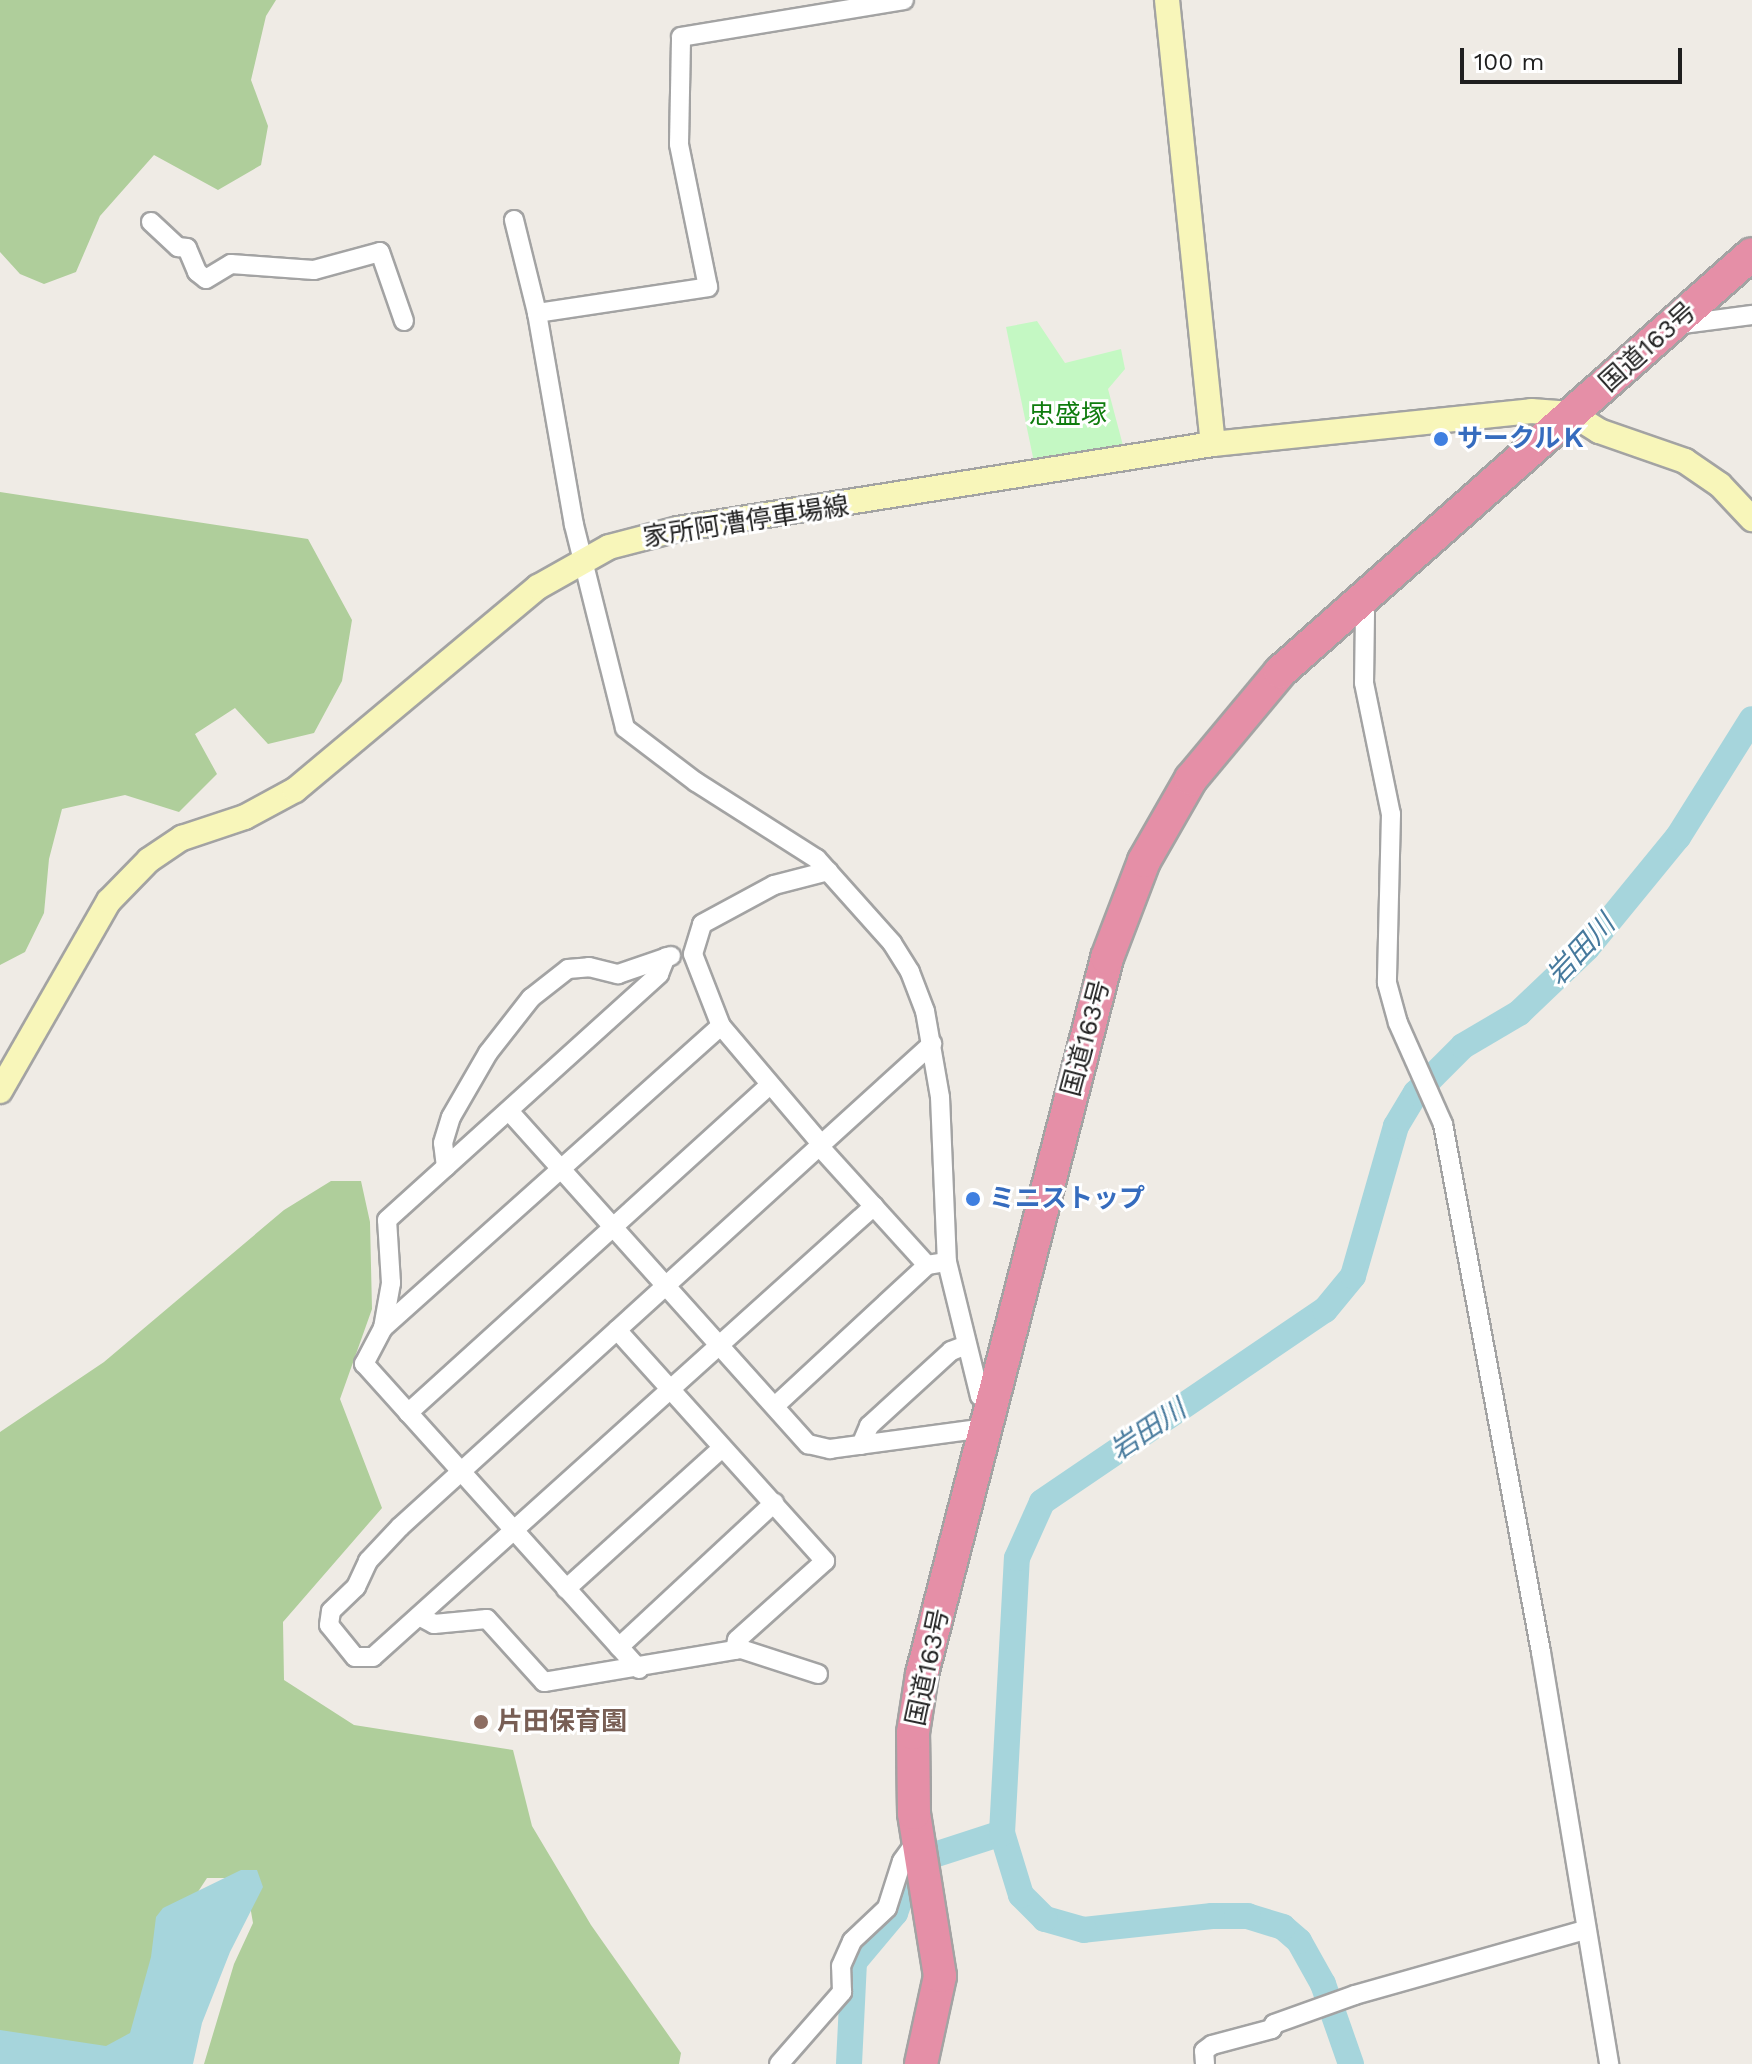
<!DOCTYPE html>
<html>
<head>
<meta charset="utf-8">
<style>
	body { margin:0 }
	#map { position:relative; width:1752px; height:2064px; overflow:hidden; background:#efebe5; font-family:"Work Sans","Noto Sans JP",sans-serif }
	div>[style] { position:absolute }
	.forest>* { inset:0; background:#afce9b }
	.park>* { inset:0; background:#c4f8c3 }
	.water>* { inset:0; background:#a6d5dc }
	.river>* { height:26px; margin:-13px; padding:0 13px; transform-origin:13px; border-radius:13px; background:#a6d5dc }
	.roads { filter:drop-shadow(2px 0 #a3a3a3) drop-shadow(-2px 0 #a3a3a3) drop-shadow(0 2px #a3a3a3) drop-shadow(0 -2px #a3a3a3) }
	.street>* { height:18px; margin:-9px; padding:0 9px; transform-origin:9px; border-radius:9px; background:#fff }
	.secondary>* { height:24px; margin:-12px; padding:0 12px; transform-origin:12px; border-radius:12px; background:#f8f6ba }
	.highway>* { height:32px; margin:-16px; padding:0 16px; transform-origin:16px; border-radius:16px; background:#e58fa7 }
	.dots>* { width:22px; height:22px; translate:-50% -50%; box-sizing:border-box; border:4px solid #fff; border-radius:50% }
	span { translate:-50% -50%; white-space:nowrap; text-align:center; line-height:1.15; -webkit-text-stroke:6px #fff; paint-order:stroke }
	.street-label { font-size:26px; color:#1f1f1f }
	.park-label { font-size:26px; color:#0f7c0e }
	.shop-label { font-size:26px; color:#366cbe; font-weight:700 }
	.left { translate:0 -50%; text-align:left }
	.education-label { font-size:26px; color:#785e54; font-weight:700 }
	.water-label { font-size:28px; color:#477a9d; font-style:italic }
	.scale { position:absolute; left:1460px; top:48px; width:222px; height:36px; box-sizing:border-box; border:4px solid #1f1f1f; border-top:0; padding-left:10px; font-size:24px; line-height:28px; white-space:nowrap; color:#1f1f1f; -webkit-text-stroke:6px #fff; paint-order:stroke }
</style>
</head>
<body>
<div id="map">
	<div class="forest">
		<i style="clip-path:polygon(0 0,276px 0,266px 16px,251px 80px,268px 126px,261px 165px,218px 190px,154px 155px,100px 216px,76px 272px,44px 284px,20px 274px,0 252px)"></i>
		<i style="clip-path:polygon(0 492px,308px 539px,352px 620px,342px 681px,314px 733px,268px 744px,235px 708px,195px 734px,217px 774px,179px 812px,125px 795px,62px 809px,49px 859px,44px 913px,25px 952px,0 965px)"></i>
		<i style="clip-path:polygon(331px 1181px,361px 1181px,370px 1222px,372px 1309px,340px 1399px,382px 1508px,283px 1622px,284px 1680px,354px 1725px,513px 1750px,532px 1826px,591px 1925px,681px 2053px,679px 2064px,204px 2064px,234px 1964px,253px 1923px,249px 1900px,233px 1878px,207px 1878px,165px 1942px,136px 2055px,0 2060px,0 1432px,104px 1362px,284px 1210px)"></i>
	</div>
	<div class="park">
		<i style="clip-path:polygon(1037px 321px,1065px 363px,1121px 349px,1125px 369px,1108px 389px,1125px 453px,1035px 467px,1006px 327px)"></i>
	</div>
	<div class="water">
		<i style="clip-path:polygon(241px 1870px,257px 1870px,263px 1887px,230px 1952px,202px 2023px,193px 2064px,0 2064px,0 2030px,106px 2046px,130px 2033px,151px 1957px,156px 1917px,163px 1908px)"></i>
	</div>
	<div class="river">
		<i style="left:849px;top:2064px;width:102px;rotate:-87.2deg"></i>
		<i style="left:854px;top:1962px;width:64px;rotate:-50.1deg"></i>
		<i style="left:895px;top:1913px;width:41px;rotate:-70.3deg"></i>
		<i style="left:909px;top:1874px;width:31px;rotate:-37deg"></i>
		<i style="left:934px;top:1855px;width:71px;rotate:-17.9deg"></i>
		<i style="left:1351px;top:2064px;width:85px;rotate:-109.3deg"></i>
		<i style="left:1323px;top:1984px;width:49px;rotate:-119.2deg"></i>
		<i style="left:1299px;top:1941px;width:21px;rotate:-139deg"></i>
		<i style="left:1283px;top:1927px;width:37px;rotate:-163deg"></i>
		<i style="left:1248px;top:1916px;width:36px;rotate:180deg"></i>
		<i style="left:1212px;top:1916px;width:129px;rotate:173.8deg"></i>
		<i style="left:1084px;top:1930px;width:41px;rotate:-164.2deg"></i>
		<i style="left:1045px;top:1919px;width:34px;rotate:-135deg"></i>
		<i style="left:1021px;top:1895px;width:65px;rotate:-107deg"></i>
		<i style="left:1002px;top:1833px;width:275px;rotate:-86.9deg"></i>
		<i style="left:1017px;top:1558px;width:61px;rotate:-65.9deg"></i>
		<i style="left:1042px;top:1502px;width:342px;rotate:-34.2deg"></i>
		<i style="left:1325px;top:1310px;width:44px;rotate:-50.5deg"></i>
		<i style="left:1353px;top:1276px;width:156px;rotate:-74deg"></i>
		<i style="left:1396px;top:1126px;width:39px;rotate:-59deg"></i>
		<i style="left:1416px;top:1093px;width:66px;rotate:-45deg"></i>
		<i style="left:1463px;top:1046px;width:65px;rotate:-30.5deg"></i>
		<i style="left:1519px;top:1013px;width:94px;rotate:-43.7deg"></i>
		<i style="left:1587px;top:948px;width:144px;rotate:-50.7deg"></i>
		<i style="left:1678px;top:837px;width:139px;rotate:-57.9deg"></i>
	</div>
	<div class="roads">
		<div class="street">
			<i style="left:514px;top:220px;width:96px;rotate:76.1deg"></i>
			<i style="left:537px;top:313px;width:215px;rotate:80.1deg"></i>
			<i style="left:574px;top:525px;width:209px;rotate:75.9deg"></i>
			<i style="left:625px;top:728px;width:89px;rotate:37.3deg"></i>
			<i style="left:696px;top:782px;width:143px;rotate:32.5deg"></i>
			<i style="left:817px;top:859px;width:113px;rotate:48.2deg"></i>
			<i style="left:892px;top:943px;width:34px;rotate:58deg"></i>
			<i style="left:910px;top:972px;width:42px;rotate:69deg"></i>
			<i style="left:925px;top:1011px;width:87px;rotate:80.1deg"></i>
			<i style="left:940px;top:1097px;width:165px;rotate:87.6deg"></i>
			<i style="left:947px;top:1262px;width:138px;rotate:76.2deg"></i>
			<i style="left:980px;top:1396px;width:13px;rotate:29deg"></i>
			<i style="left:151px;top:222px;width:37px;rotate:43deg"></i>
			<i style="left:178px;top:247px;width:9px;rotate:6deg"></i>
			<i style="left:187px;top:248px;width:26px;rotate:67deg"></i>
			<i style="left:197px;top:272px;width:11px;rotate:38deg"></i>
			<i style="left:206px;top:279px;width:29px;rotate:-31deg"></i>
			<i style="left:231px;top:264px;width:83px;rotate:4.1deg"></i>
			<i style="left:314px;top:270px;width:68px;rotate:-15.3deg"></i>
			<i style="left:380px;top:252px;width:73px;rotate:70.8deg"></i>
			<i style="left:537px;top:313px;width:173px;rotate:-8.6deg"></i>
			<i style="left:708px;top:287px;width:146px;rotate:-101.5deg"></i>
			<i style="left:679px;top:144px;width:107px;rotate:-88.9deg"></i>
			<i style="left:681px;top:37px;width:226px;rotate:-9.4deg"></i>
			<i style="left:1676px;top:325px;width:77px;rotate:-7.5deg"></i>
			<i style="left:1360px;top:604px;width:10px;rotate:61deg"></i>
			<i style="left:1365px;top:613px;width:70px;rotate:90.8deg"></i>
			<i style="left:1364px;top:683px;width:134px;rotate:78.4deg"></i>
			<i style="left:1391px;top:814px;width:169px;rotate:91.4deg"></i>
			<i style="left:1387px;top:983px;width:41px;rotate:74.6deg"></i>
			<i style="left:1398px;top:1023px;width:111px;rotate:66deg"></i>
			<i style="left:1443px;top:1124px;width:537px;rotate:79.49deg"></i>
			<i style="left:1541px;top:1652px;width:418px;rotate:80.6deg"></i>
			<i style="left:509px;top:1111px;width:448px;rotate:48.1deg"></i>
			<i style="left:808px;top:1444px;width:23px;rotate:13deg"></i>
			<i style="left:830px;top:1449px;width:156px;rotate:-7.7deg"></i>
			<i style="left:822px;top:1145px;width:156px;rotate:-130.3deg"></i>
			<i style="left:721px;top:1026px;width:77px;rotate:-111.3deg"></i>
			<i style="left:693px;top:954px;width:31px;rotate:-73deg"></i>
			<i style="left:702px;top:924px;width:82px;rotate:-28.4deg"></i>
			<i style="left:774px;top:885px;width:56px;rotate:-14.5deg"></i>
			<i style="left:820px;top:1147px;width:159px;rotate:47.8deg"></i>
			<i style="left:446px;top:1167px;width:24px;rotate:-97deg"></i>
			<i style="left:443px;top:1143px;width:27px;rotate:-73deg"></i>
			<i style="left:451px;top:1117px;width:74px;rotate:-60deg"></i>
			<i style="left:488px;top:1053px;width:70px;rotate:-52deg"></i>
			<i style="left:531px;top:998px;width:47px;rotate:-38.1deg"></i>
			<i style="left:568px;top:969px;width:21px;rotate:-5deg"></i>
			<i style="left:589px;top:967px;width:30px;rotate:14deg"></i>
			<i style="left:618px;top:974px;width:56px;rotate:-18.8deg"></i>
			<i style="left:874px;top:1206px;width:674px;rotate:138.01deg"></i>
			<i style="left:373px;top:1657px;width:18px;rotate:180deg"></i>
			<i style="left:355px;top:1657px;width:41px;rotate:-129.1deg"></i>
			<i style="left:329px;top:1625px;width:14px;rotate:-82deg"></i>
			<i style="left:331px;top:1611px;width:35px;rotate:-44deg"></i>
			<i style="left:356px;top:1587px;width:29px;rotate:-65deg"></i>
			<i style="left:368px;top:1561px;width:47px;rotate:-46.7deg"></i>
			<i style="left:400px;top:1527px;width:719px;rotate:-42.24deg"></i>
			<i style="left:383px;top:1328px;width:453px;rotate:-41.8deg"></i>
			<i style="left:617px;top:1330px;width:311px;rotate:48deg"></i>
			<i style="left:825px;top:1561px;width:118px;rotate:138.1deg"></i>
			<i style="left:737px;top:1640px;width:10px;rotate:101deg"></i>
			<i style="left:775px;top:1406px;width:207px;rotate:-42.8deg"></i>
			<i style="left:927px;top:1265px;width:20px;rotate:-9deg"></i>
			<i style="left:408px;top:1413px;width:488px;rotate:-42.2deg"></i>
			<i style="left:861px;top:1445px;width:21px;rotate:-67deg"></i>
			<i style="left:869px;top:1426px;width:111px;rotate:-42.4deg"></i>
			<i style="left:951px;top:1351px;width:17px;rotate:-21deg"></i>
			<i style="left:566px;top:1589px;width:210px;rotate:-42.1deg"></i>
			<i style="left:419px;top:1616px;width:17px;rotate:28deg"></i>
			<i style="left:434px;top:1624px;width:53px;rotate:-5.4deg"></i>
			<i style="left:487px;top:1619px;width:85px;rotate:47.9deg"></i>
			<i style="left:544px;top:1682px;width:200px;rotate:-9.5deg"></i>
			<i style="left:741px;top:1649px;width:81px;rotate:18deg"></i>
			<i style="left:619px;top:1647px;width:212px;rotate:-42.9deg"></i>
			<i style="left:639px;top:1669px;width:411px;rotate:-132deg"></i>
			<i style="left:364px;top:1364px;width:41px;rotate:-62.2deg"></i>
			<i style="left:383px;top:1328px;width:46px;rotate:-79.9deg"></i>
			<i style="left:391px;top:1283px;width:63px;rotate:-93.6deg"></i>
			<i style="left:387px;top:1220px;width:367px;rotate:-42.1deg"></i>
			<i style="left:659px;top:974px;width:18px;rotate:-68deg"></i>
			<i style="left:779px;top:2064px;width:96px;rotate:-48.8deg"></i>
			<i style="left:842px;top:1992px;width:26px;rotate:-92deg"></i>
			<i style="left:841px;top:1966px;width:27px;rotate:-66deg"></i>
			<i style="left:852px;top:1941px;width:48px;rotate:-43.3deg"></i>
			<i style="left:887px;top:1908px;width:49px;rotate:-72.3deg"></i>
			<i style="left:902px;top:1861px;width:24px;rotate:-54deg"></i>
			<i style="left:1205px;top:2064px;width:13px;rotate:-94deg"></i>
			<i style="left:1204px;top:2051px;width:10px;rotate:-37deg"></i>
			<i style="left:1212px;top:2045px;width:62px;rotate:-14.9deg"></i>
			<i style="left:1272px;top:2029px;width:5px;rotate:-68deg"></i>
			<i style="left:1274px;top:2024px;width:86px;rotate:-19.7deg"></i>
			<i style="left:1355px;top:1995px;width:239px;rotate:-15.8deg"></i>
		</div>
		<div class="secondary">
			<i style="left:1167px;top:0;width:446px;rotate:84.1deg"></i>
			<i style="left:0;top:1091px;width:219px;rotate:-60.2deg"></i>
			<i style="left:109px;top:901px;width:57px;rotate:-45.7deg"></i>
			<i style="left:149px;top:860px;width:40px;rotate:-34deg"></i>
			<i style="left:182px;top:838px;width:66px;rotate:-18.4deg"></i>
			<i style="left:245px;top:817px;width:57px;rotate:-28.4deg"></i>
			<i style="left:295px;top:790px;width:317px;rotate:-39.9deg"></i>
			<i style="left:538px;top:587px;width:81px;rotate:-29.4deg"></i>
			<i style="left:609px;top:547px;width:71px;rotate:-14.6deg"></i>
			<i style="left:678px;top:529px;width:542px;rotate:-9.03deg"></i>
			<i style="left:1213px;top:444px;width:320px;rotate:-5.9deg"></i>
			<i style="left:1531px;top:411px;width:41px;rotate:4.2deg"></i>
			<i style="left:1572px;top:414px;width:32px;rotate:32deg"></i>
			<i style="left:1599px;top:431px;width:91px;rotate:19.2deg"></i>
			<i style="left:1685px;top:461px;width:42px;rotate:34.4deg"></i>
			<i style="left:1720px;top:485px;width:47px;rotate:46.7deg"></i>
		</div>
		<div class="highway">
			<i style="left:921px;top:2064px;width:90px;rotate:-77.8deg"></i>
			<i style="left:940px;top:1976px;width:165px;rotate:-99.1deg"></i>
			<i style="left:914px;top:1813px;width:80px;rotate:-90.7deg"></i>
			<i style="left:913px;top:1733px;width:60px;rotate:-81.3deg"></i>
			<i style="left:922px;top:1674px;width:740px;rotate:-75.51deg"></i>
			<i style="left:1107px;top:958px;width:104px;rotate:-69.1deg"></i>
			<i style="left:1144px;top:861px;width:95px;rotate:-60.2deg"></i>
			<i style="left:1191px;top:779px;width:139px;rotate:-50.2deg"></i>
			<i style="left:1280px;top:672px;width:630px;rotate:-41.53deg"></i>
		</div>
	</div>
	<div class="dots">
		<i style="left:1441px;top:439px;background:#3f7fe0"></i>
		<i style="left:973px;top:1199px;background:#3f7fe0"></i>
		<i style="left:481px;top:1722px;background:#8d6e63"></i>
	</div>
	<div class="street-label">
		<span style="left:1648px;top:347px;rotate:-42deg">国道163号</span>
		<span style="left:746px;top:522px;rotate:-9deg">家所阿漕停車場線</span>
		<span style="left:1086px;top:1038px;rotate:-75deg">国道163号</span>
		<span style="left:928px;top:1667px;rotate:-78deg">国道163号</span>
	</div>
	<div class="park-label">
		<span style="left:1068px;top:415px">忠盛塚</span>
	</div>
	<div class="shop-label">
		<span class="left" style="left:1457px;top:439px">サークルＫ</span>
		<span class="left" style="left:989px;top:1199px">ミニストップ</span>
	</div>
	<div class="education-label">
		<span class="left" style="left:497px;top:1722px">片田保育園</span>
	</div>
	<div class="water-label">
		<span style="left:1581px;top:950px;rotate:-47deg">岩田川</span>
		<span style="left:1148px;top:1430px;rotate:-34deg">岩田川</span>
	</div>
	<div class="scale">100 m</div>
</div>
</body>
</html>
